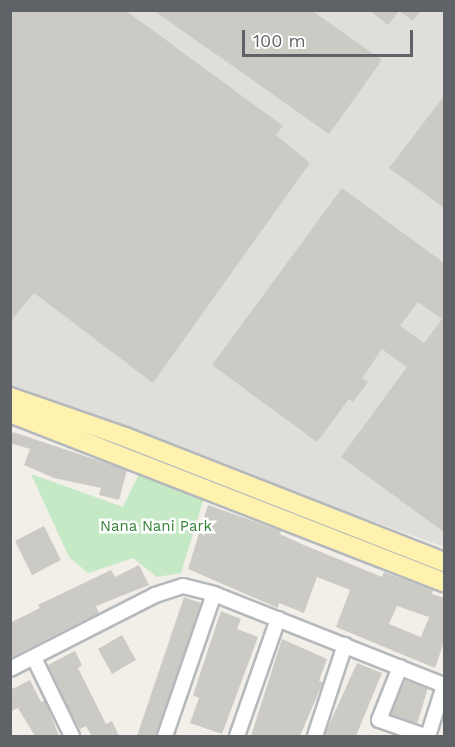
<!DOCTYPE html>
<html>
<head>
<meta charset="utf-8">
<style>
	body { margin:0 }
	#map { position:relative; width:455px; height:747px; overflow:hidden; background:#f1efe8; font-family:"Work Sans",sans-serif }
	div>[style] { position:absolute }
	.industrial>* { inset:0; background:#e0deda }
	.green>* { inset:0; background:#c5e8c5 }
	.building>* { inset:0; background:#cccac5 }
	.roads { filter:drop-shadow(2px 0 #b5b8bc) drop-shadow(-2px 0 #b5b8bc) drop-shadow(0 2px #b5b8bc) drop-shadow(0 -2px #b5b8bc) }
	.minor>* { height:14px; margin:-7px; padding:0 7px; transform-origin:7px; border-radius:7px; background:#fff }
	.major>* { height:18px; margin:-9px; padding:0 9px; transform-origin:9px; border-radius:9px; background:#fff2af }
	span { translate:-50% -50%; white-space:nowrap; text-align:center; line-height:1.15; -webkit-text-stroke:5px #fff; paint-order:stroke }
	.park-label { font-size:15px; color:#348238 }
	.frame { position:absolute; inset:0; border:12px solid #5f6368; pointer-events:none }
	.scale { position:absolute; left:242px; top:30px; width:171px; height:27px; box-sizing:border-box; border:3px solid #5f6368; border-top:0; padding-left:8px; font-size:18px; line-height:21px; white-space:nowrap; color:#5f6368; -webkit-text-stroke:4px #fff; paint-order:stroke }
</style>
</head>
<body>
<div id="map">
	<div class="industrial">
		<i style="clip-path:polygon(10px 11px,444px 11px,444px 547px,11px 390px)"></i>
	</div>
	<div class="green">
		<i style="clip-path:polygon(140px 472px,204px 498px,181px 573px,157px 577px,133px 558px,88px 573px,69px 557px,31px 474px,123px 507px)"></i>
	</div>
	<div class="building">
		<i style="clip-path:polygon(10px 10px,125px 10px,283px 126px,276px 135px,310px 163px,153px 383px,34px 293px,10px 322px)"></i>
		<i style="clip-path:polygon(153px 10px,311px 10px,382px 60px,329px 134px)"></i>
		<i style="clip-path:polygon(369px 10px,421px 10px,413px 21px,399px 11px,388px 25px)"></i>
		<i style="clip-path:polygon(444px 96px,444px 208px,389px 168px)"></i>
		<i style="clip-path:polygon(evenodd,342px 188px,444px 263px,444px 532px,341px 457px,407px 367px,382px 349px,362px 378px,368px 382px,353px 402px,349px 399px,317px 442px,212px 365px,342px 188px,418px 302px,442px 319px,424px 343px,400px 326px,418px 302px)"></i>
		<i style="clip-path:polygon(13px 432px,127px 470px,119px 500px,99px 495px,101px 488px,54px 478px,24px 465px,30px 449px,10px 443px)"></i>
		<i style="clip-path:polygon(evenodd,208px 505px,281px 531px,280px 534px,304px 545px,382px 577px,384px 572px,433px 590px,432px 594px,444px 598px,444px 642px,435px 668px,336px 627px,350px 590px,317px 577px,304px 613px,279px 603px,278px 608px,188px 569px,208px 505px,397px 606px,429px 617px,421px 637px,389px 624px,397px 606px)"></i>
		<i style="clip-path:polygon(44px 526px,61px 560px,32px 575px,15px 541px)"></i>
		<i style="clip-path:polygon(139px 565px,149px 585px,96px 606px,99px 613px,10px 658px,10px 623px,40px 608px,38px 605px,111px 570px,115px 577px)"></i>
		<i style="clip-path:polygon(184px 597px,201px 603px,156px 736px,137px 736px)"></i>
		<i style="clip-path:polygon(221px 611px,241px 619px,237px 629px,258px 637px,222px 734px,190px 723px,199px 698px,193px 695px)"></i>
		<i style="clip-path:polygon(122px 635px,136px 660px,112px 674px,98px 649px)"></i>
		<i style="clip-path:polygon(282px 639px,327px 659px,319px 681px,323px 682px,300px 736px,251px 736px)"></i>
		<i style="clip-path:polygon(75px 651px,82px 665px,78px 668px,106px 724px,112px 721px,119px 736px,92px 736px,86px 726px,80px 729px,71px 713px,48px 665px)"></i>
		<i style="clip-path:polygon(357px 663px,382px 673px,356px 736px,324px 736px)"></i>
		<i style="clip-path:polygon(30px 680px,41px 702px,45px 700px,59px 736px,35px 736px,18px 708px,10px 712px,10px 690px)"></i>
		<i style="clip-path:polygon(405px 680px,428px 688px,417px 724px,391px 715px)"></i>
	</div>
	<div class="roads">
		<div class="minor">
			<i style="left:34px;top:658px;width:87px;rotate:64deg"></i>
			<i style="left:400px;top:667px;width:57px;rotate:111.6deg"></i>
			<i style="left:379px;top:720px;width:49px;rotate:19.2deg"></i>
			<i style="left:10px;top:669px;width:163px;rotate:-27deg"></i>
			<i style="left:155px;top:595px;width:29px;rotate:-18deg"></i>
			<i style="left:183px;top:586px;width:32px;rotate:14deg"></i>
			<i style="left:214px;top:594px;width:247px;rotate:21.6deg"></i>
			<i style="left:165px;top:736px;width:150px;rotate:-71deg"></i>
			<i style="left:237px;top:736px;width:124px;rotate:-70.7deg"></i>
			<i style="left:315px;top:736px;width:96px;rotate:-71.8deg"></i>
			<i style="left:428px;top:736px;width:52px;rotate:-72.3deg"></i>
		</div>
		<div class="major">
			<i style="left:10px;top:397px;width:122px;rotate:19.2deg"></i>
			<i style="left:125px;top:437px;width:343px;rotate:21.4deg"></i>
			<i style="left:10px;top:413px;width:466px;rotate:21.3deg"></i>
		</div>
	</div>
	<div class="park-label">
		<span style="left:156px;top:527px">Nana Nani Park</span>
	</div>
	<div class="frame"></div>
	<div class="scale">100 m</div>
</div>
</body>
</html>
